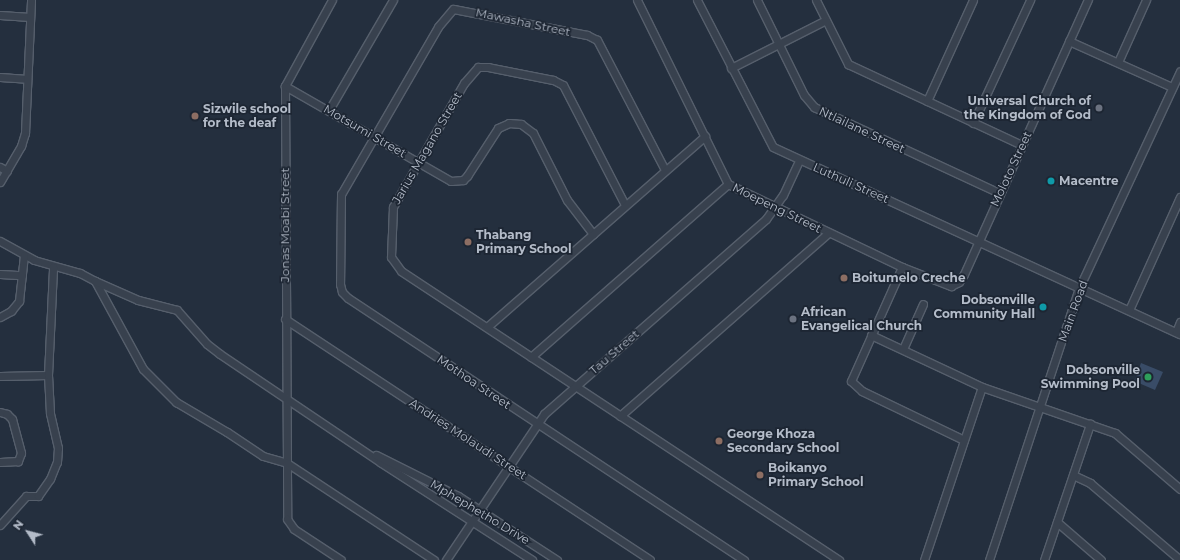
<!DOCTYPE html>
<html>
<head>
<meta charset="utf-8">
<style>
	body { margin:0 }
	#map { position:relative; width:1180px; height:560px; overflow:hidden; background:#242f3e; font-family:Montserrat,sans-serif }
	div>[style] { position:absolute }
	.water>* { inset:0; background:#394c67 }
	.roads { filter:drop-shadow(1px 0 #565f6c) drop-shadow(-1px 0 #565f6c) drop-shadow(0 1px #565f6c) drop-shadow(0 -1px #565f6c) }
	.minor>* { height:7px; margin:-3.5px; padding:0 3.5px; transform-origin:3.5px; border-radius:3.5px; background:#38414e }
	.dots>* { width:11px; height:11px; translate:-50% -50%; box-sizing:border-box; border:2px solid #1d2633; border-radius:50% }
	span { translate:-50% -50%; white-space:nowrap; text-align:center; line-height:1.15; -webkit-text-stroke:3.5px #1d2633; paint-order:stroke }
	.street-label { font-size:12px; color:#b4bcc9 }
	.poi-label { font-size:12px; color:#b4bcc9; font-weight:700 }
	.right { translate:-100% -50%; text-align:right }
	.left { translate:0 -50%; text-align:left }
	.north { position:absolute; left:8px; top:512px; width:40px; height:40px; -webkit-text-stroke:3px #1d2633; paint-order:stroke; rotate:306deg; font-size:11px; font-weight:700; line-height:16px; text-align:center; color:#b4bcc9 }
	.north::after { content:''; display:block; margin:auto; width:14px; height:18px; background:#b4bcc9; clip-path:polygon(50% 0,100% 100%,50% 72%,0 100%) }
</style>
</head>
<body>
<div id="map">
	<div class="water">
		<i style="clip-path:polygon(1141px 363px,1163px 372px,1155px 390px,1134px 381px)"></i>
	</div>
	<div class="roads">
		<div class="minor">
			<i style="left:332px;top:0;width:98px;rotate:118.7deg"></i>
			<i style="left:285px;top:86px;width:433px;rotate:89.7deg"></i>
			<i style="left:287px;top:519px;width:12px;rotate:55deg"></i>
			<i style="left:294px;top:529px;width:56px;rotate:33.4deg"></i>
			<i style="left:637px;top:0;width:205px;rotate:63.7deg"></i>
			<i style="left:728px;top:184px;width:193px;rotate:25.5deg"></i>
			<i style="left:902px;top:267px;width:53px;rotate:21.2deg"></i>
			<i style="left:951px;top:286px;width:9px;rotate:-27deg"></i>
			<i style="left:959px;top:282px;width:9px;rotate:-58deg"></i>
			<i style="left:964px;top:274px;width:301px;rotate:-65.7deg"></i>
			<i style="left:697px;top:0;width:165px;rotate:62.7deg"></i>
			<i style="left:773px;top:147px;width:448px;rotate:24.7deg"></i>
			<i style="left:757px;top:0;width:106px;rotate:63.7deg"></i>
			<i style="left:804px;top:95px;width:16px;rotate:50deg"></i>
			<i style="left:814px;top:107px;width:204px;rotate:24.9deg"></i>
			<i style="left:816px;top:0;width:72px;rotate:63.4deg"></i>
			<i style="left:848px;top:64px;width:192px;rotate:25deg"></i>
			<i style="left:0;top:15px;width:30px;rotate:4deg"></i>
			<i style="left:1069px;top:41px;width:113px;rotate:24.1deg"></i>
			<i style="left:1118px;top:62px;width:68px;rotate:-65.7deg"></i>
			<i style="left:731px;top:68px;width:106px;rotate:-26.8deg"></i>
			<i style="left:0;top:77px;width:27px;rotate:4deg"></i>
			<i style="left:285px;top:86px;width:191px;rotate:29.8deg"></i>
			<i style="left:451px;top:181px;width:12px;rotate:-5deg"></i>
			<i style="left:463px;top:180px;width:6px;rotate:-45deg"></i>
			<i style="left:467px;top:176px;width:57px;rotate:-57.1deg"></i>
			<i style="left:498px;top:128px;width:12px;rotate:-24deg"></i>
			<i style="left:509px;top:123px;width:12px;rotate:5deg"></i>
			<i style="left:521px;top:124px;width:15px;rotate:37deg"></i>
			<i style="left:533px;top:133px;width:75px;rotate:63.1deg"></i>
			<i style="left:567px;top:200px;width:43px;rotate:52.6deg"></i>
			<i style="left:927px;top:101px;width:111px;rotate:-65.5deg"></i>
			<i style="left:329px;top:110px;width:127px;rotate:-59.8deg"></i>
			<i style="left:973px;top:123px;width:136px;rotate:-65.1deg"></i>
			<i style="left:0;top:167px;width:8px;rotate:30deg"></i>
			<i style="left:665px;top:170px;width:147px;rotate:-117.6deg"></i>
			<i style="left:597px;top:40px;width:11px;rotate:-153deg"></i>
			<i style="left:587px;top:35px;width:136px;rotate:-169deg"></i>
			<i style="left:453px;top:9px;width:23px;rotate:130deg"></i>
			<i style="left:438px;top:27px;width:193px;rotate:120.1deg"></i>
			<i style="left:341px;top:194px;width:90px;rotate:90.6deg"></i>
			<i style="left:340px;top:284px;width:8px;rotate:76deg"></i>
			<i style="left:342px;top:292px;width:8px;rotate:45deg"></i>
			<i style="left:348px;top:298px;width:475px;rotate:33.5deg"></i>
			<i style="left:0;top:182px;width:42px;rotate:-59.7deg"></i>
			<i style="left:21px;top:146px;width:14px;rotate:-73deg"></i>
			<i style="left:25px;top:133px;width:133px;rotate:-87.4deg"></i>
			<i style="left:625px;top:205px;width:135px;rotate:-117.3deg"></i>
			<i style="left:563px;top:85px;width:11px;rotate:-153deg"></i>
			<i style="left:553px;top:80px;width:66px;rotate:-168.7deg"></i>
			<i style="left:488px;top:67px;width:10px;rotate:180deg"></i>
			<i style="left:478px;top:67px;width:21px;rotate:131deg"></i>
			<i style="left:464px;top:83px;width:143px;rotate:119.8deg"></i>
			<i style="left:393px;top:207px;width:50px;rotate:92.3deg"></i>
			<i style="left:391px;top:257px;width:17px;rotate:54deg"></i>
			<i style="left:401px;top:271px;width:525px;rotate:33.42deg"></i>
			<i style="left:0;top:241px;width:39px;rotate:29deg"></i>
			<i style="left:34px;top:260px;width:48px;rotate:15.8deg"></i>
			<i style="left:80px;top:273px;width:17px;rotate:28deg"></i>
			<i style="left:95px;top:281px;width:100px;rotate:61.4deg"></i>
			<i style="left:143px;top:369px;width:47px;rotate:45deg"></i>
			<i style="left:176px;top:402px;width:59px;rotate:30.5deg"></i>
			<i style="left:227px;top:432px;width:43px;rotate:33.7deg"></i>
			<i style="left:263px;top:456px;width:25px;rotate:16deg"></i>
			<i style="left:287px;top:463px;width:176px;rotate:33.4deg"></i>
			<i style="left:902px;top:267px;width:125px;rotate:114.1deg"></i>
			<i style="left:851px;top:381px;width:15px;rotate:42deg"></i>
			<i style="left:862px;top:391px;width:113px;rotate:25.7deg"></i>
			<i style="left:0;top:274px;width:22px;rotate:3deg"></i>
			<i style="left:95px;top:281px;width:47px;rotate:23.8deg"></i>
			<i style="left:138px;top:300px;width:40px;rotate:14.4deg"></i>
			<i style="left:177px;top:310px;width:45px;rotate:48.6deg"></i>
			<i style="left:207px;top:344px;width:16px;rotate:38deg"></i>
			<i style="left:220px;top:354px;width:193px;rotate:34deg"></i>
			<i style="left:380px;top:462px;width:181px;rotate:32.8deg"></i>
			<i style="left:1129px;top:310px;width:124px;rotate:-65.7deg"></i>
			<i style="left:0;top:317px;width:13px;rotate:-29deg"></i>
			<i style="left:11px;top:311px;width:13px;rotate:-51deg"></i>
			<i style="left:19px;top:301px;width:46px;rotate:-83.8deg"></i>
			<i style="left:285px;top:319px;width:437px;rotate:33.4deg"></i>
			<i style="left:487px;top:327px;width:290px;rotate:-41.2deg"></i>
			<i style="left:1176px;top:332px;width:11px;rotate:-68deg"></i>
			<i style="left:871px;top:335px;width:123px;rotate:25.1deg"></i>
			<i style="left:982px;top:387px;width:141px;rotate:19.1deg"></i>
			<i style="left:1115px;top:433px;width:86px;rotate:40.7deg"></i>
			<i style="left:903px;top:349px;width:49px;rotate:-66deg"></i>
			<i style="left:531px;top:357px;width:262px;rotate:-41.3deg"></i>
			<i style="left:0;top:376px;width:48px;rotate:-1.2deg"></i>
			<i style="left:0;top:412px;width:7px;rotate:16deg"></i>
			<i style="left:7px;top:414px;width:7px;rotate:45deg"></i>
			<i style="left:12px;top:419px;width:35px;rotate:75deg"></i>
			<i style="left:21px;top:453px;width:9px;rotate:111deg"></i>
			<i style="left:18px;top:461px;width:18px;rotate:177deg"></i>
			<i style="left:620px;top:416px;width:277px;rotate:-41.3deg"></i>
			<i style="left:376px;top:455px;width:92px;rotate:26.6deg"></i>
			<i style="left:458px;top:496px;width:118px;rotate:32.9deg"></i>
			<i style="left:1073px;top:475px;width:19px;rotate:25deg"></i>
			<i style="left:1090px;top:483px;width:118px;rotate:40.5deg"></i>
			<i style="left:1057px;top:522px;width:58px;rotate:40.8deg"></i>
			<i style="left:0;top:525px;width:39px;rotate:-48deg"></i>
			<i style="left:26px;top:496px;width:12px"></i>
			<i style="left:38px;top:496px;width:21px;rotate:-55deg"></i>
			<i style="left:50px;top:479px;width:18px;rotate:-68deg"></i>
			<i style="left:57px;top:462px;width:14px;rotate:-86deg"></i>
			<i style="left:58px;top:448px;width:36px;rotate:-103deg"></i>
			<i style="left:50px;top:413px;width:38px;rotate:-93deg"></i>
			<i style="left:48px;top:375px;width:108px;rotate:-87.3deg"></i>
			<i style="left:446px;top:560px;width:176px;rotate:-56.1deg"></i>
			<i style="left:544px;top:414px;width:295px;rotate:-41.3deg"></i>
			<i style="left:766px;top:219px;width:29px;rotate:-55deg"></i>
			<i style="left:783px;top:195px;width:38px;rotate:-65deg"></i>
			<i style="left:924px;top:560px;width:182px;rotate:-71.5deg"></i>
			<i style="left:989px;top:560px;width:287px;rotate:-71.7deg"></i>
			<i style="left:1079px;top:288px;width:239px;rotate:-65deg"></i>
			<i style="left:1044px;top:560px;width:144px;rotate:-71.3deg"></i>
		</div>
	</div>
	<div class="dots">
		<i style="left:1099px;top:108px;background:#6b7280"></i>
		<i style="left:195px;top:116px;background:#8d6e63"></i>
		<i style="left:1051px;top:181px;background:#0f9aa8"></i>
		<i style="left:468px;top:242px;background:#8d6e63"></i>
		<i style="left:844px;top:278px;background:#8d6e63"></i>
		<i style="left:1043px;top:307px;background:#0f9aa8"></i>
		<i style="left:793px;top:319px;background:#6b7280"></i>
		<i style="left:1148px;top:377px;background:#2e9e5b"></i>
		<i style="left:719px;top:441px;background:#8d6e63"></i>
		<i style="left:760px;top:475px;background:#8d6e63"></i>
	</div>
	<div class="street-label">
		<span style="left:523px;top:22px;rotate:12deg">Mawasha Street</span>
		<span style="left:862px;top:130px;rotate:25deg">Ntlailane Street</span>
		<span style="left:365px;top:131px;rotate:30deg">Motsumi Street</span>
		<span style="left:427px;top:148px;rotate:-60deg">Jarius Magano Street</span>
		<span style="left:1011px;top:169px;rotate:-65deg">Moloto Street</span>
		<span style="left:851px;top:183px;rotate:24deg">Luthuli Street</span>
		<span style="left:777px;top:208px;rotate:26deg">Moepeng Street</span>
		<span style="left:285px;top:225px;rotate:-90deg">Jonas Moabi Street</span>
		<span style="left:1073px;top:311px;rotate:-70deg">Main Road</span>
		<span style="left:614px;top:352px;rotate:-41deg">Tau Street</span>
		<span style="left:474px;top:382px;rotate:34deg">Mothoa Street</span>
		<span style="left:468px;top:439px;rotate:33deg">Andries Molaudi Street</span>
		<span style="left:480px;top:512px;rotate:31deg">Mphephetho Drive</span>
	</div>
	<div class="poi-label">
		<span class="right" style="left:1091px;top:108px">Universal Church of<br>the Kingdom of God</span>
		<span class="left" style="left:203px;top:116px">Sizwile school<br>for the deaf</span>
		<span class="left" style="left:1059px;top:181px">Macentre</span>
		<span class="left" style="left:476px;top:242px">Thabang<br>Primary School</span>
		<span class="left" style="left:852px;top:278px">Boitumelo Creche</span>
		<span class="right" style="left:1035px;top:307px">Dobsonville<br>Community Hall</span>
		<span class="left" style="left:801px;top:319px">African<br>Evangelical Church</span>
		<span class="right" style="left:1140px;top:377px">Dobsonville<br>Swimming Pool</span>
		<span class="left" style="left:727px;top:441px">George Khoza<br>Secondary School</span>
		<span class="left" style="left:768px;top:475px">Boikanyo<br>Primary School</span>
	</div>
	<div class="north">N</div>
</div>
</body>
</html>
